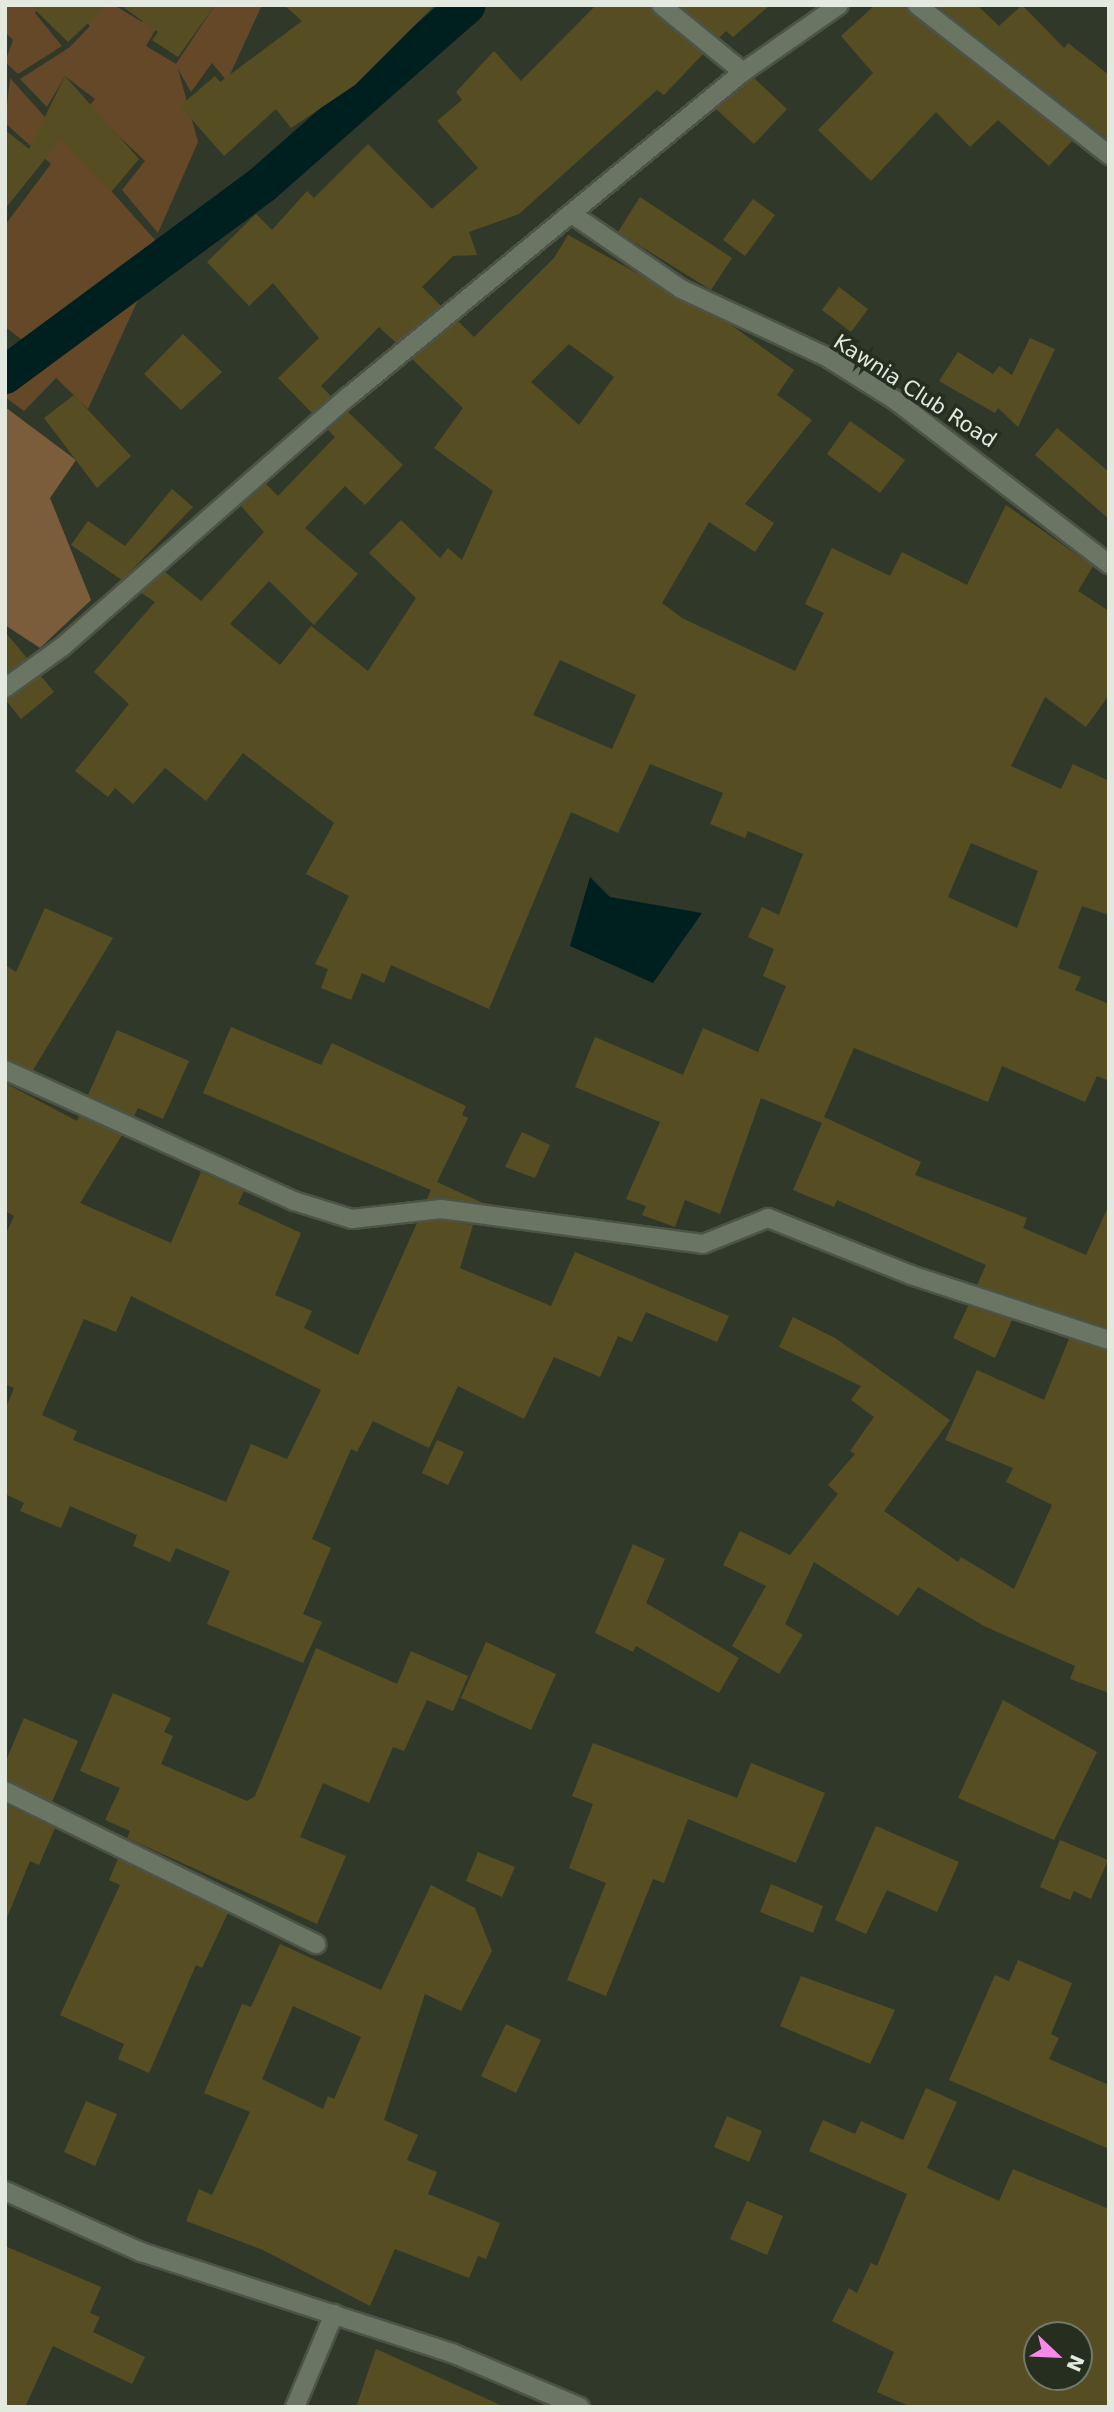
<!DOCTYPE html>
<html>
<head>
<meta charset="utf-8">
<style>
	body { margin:0 }
	#map { position:relative; width:1114px; height:2412px; overflow:hidden; background:#303929; font-family:"DejaVu Sans",sans-serif }
	div>[style] { position:absolute }
	.green>* { inset:0; background:#644828 }
	.forest>* { inset:0; background:#7c5d3b }
	.water>* { inset:0; background:#001f1f }
	.canal>* { height:38px; margin:-19px; padding:0 19px; transform-origin:19px; border-radius:19px; background:#001f1f }
	.building>* { inset:0; background:#564e22 }
	.roads { filter:drop-shadow(2px 0 #4d5447) drop-shadow(-2px 0 #4d5447) drop-shadow(0 2px #4d5447) drop-shadow(0 -2px #4d5447) }
	.street>* { height:18px; margin:-9px; padding:0 9px; transform-origin:9px; border-radius:9px; background:#6a7563 }
	.secondary>* { height:18px; margin:-9px; padding:0 9px; transform-origin:9px; border-radius:9px; background:#6a7563 }
	span { translate:-50% -50%; white-space:nowrap; text-align:center; line-height:1.15; -webkit-text-stroke:7px #262f1f; paint-order:stroke }
	.street-label { font-size:21px; color:#e3e9df }
	.frame { position:absolute; inset:0; border:7px solid #e3e9df; pointer-events:none }
	.north { position:absolute; left:1023px; top:2321px; width:70px; height:70px; box-sizing:border-box; background:#262f1f; border:2px solid #72796c; border-radius:50%; rotate:113deg; font-size:19px; font-weight:700; line-height:28px; text-align:center; color:#e3e9df }
	.north::after { content:''; display:block; margin:auto; width:24px; height:32px; background:#f888ea; clip-path:polygon(50% 0,100% 100%,50% 72%,0 100%) }
</style>
</head>
<body>
<div id="map">
	<div class="green">
		<i style="clip-path:polygon(5px 5px,40px 5px,35px 13px,62px 46px,18px 74px,5px 62px,13px 40px,5px 32px)"></i>
		<i style="clip-path:polygon(82px 5px,114px 5px,142px 22px,146px 5px,170px 5px,146px 46px,176px 64px,215px 5px,262px 5px,227px 81px,212px 63px,191px 92px,178px 69px,198px 142px,158px 233px,122px 190px,145px 161px,106px 124px,68px 132px,95px 99px,65px 76px,47px 107px,20px 79px,70px 47px,90px 26px,77px 10px)"></i>
		<i style="clip-path:polygon(10px 78px,156px 241px,25px 342px,5px 327px,5px 225px,51px 164px,5px 123px)"></i>
		<i style="clip-path:polygon(155px 263px,88px 409px,56px 378px,24px 411px,5px 397px,5px 376px)"></i>
	</div>
	<div class="forest">
		<i style="clip-path:polygon(5px 407px,76px 460px,50px 498px,91px 600px,40px 648px,5px 625px)"></i>
	</div>
	<div class="water">
		<i style="clip-path:polygon(590px 877px,610px 897px,702px 913px,653px 983px,570px 946px)"></i>
	</div>
	<div class="canal">
		<i style="left:5px;top:375px;width:321px;rotate:-36.5deg"></i>
		<i style="left:263px;top:184px;width:271px;rotate:-41.3deg"></i>
	</div>
	<div class="building">
		<i style="clip-path:polygon(30px 5px,107px 5px,68px 42px)"></i>
		<i style="clip-path:polygon(120px 5px,215px 5px,178px 57px,152px 40px,158px 32px)"></i>
		<i style="clip-path:polygon(284px 5px,435px 5px,355px 85px,291px 128px,276px 109px,224px 156px,180px 106px,215px 76px,220px 82px,302px 21px)"></i>
		<i style="clip-path:polygon(596px 5px,650px 5px,703px 54px,664px 95px,657px 90px,519px 214px,469px 232px,477px 255px,453px 256px,422px 287px,441px 306px,396px 343px,379px 327px,321px 386px,331px 396px,312px 413px,278px 378px,319px 338px,273px 283px,249px 306px,207px 262px,256px 214px,272px 230px,307px 191px,314px 198px,368px 144px,432px 209px,478px 168px,437px 121px,462px 100px,456px 92px,494px 51px,521px 81px)"></i>
		<i style="clip-path:polygon(679px 5px,770px 5px,733px 37px,726px 31px,719px 38px)"></i>
		<i style="clip-path:polygon(875px 5px,906px 5px,1072px 141px,1049px 166px,998px 120px,970px 147px,936px 112px,871px 181px,818px 130px,873px 73px,841px 36px)"></i>
		<i style="clip-path:polygon(936px 5px,977px 5px,999px 26px,1022px 5px,1064px 48px,1068px 43px,1109px 75px,1109px 140px)"></i>
		<i style="clip-path:polygon(65px 76px,139px 159px,111px 192px,61px 139px,5px 209px,5px 130px,29px 149px)"></i>
		<i style="clip-path:polygon(754px 78px,787px 109px,754px 144px,716px 109px)"></i>
		<i style="clip-path:polygon(640px 197px,732px 258px,711px 290px,618px 232px)"></i>
		<i style="clip-path:polygon(753px 199px,775px 215px,745px 256px,723px 240px)"></i>
		<i style="clip-path:polygon(evenodd,568px 235px,731px 325px,794px 370px,777px 395px,812px 420px,745px 504px,774px 523px,755px 552px,709px 522px,662px 603px,682px 618px,795px 671px,824px 613px,805px 604px,832px 548px,890px 576px,902px 552px,967px 585px,1006px 505px,1093px 566px,1078px 591px,1109px 611px,1109px 695px,1086px 727px,1045px 697px,1011px 766px,1061px 789px,1073px 764px,1109px 781px,1109px 915px,1082px 906px,1058px 968px,1081px 977px,1075px 990px,1109px 1004px,1109px 1081px,1097px 1076px,1085px 1102px,1002px 1066px,988px 1102px,854px 1048px,824px 1117px,921px 1162px,915px 1175px,1027px 1218px,1023px 1228px,1086px 1255px,1109px 1205px,1109px 1328px,977px 1285px,986px 1265px,837px 1200px,834px 1207px,793px 1190px,822px 1123px,761px 1098px,720px 1214px,685px 1200px,675px 1227px,642px 1215px,646px 1206px,626px 1199px,660px 1122px,575px 1087px,595px 1037px,683px 1075px,703px 1028px,758px 1052px,786px 986px,763px 976px,774px 949px,748px 937px,762px 907px,779px 915px,803px 854px,748px 831px,745px 838px,710px 824px,723px 793px,650px 764px,618px 833px,571px 812px,489px 1009px,391px 965px,384px 983px,362px 973px,351px 1000px,321px 988px,328px 969px,315px 964px,349px 896px,306px 874px,334px 823px,243px 753px,206px 801px,165px 768px,133px 804px,115px 788px,108px 797px,75px 771px,129px 704px,94px 672px,155px 602px,141px 593px,165px 572px,201px 601px,264px 532px,241px 506px,266px 484px,278px 496px,335px 437px,328px 430px,348px 412px,403px 465px,365px 505px,345px 486px,305px 528px,358px 574px,314px 625px,269px 581px,230px 624px,280px 665px,311px 626px,368px 671px,416px 598px,369px 553px,401px 520px,440px 558px,448px 548px,462px 560px,493px 491px,434px 448px,463px 408px,412px 359px,458px 321px,474px 337px,554px 258px,568px 235px,569px 344px,614px 377px,579px 425px,531px 382px,569px 344px,568px 235px,560px 660px,636px 695px,612px 749px,533px 715px,560px 660px,568px 235px,971px 843px,1038px 871px,1017px 928px,948px 897px,971px 843px)"></i>
		<i style="clip-path:polygon(839px 287px,868px 309px,851px 332px,822px 310px)"></i>
		<i style="clip-path:polygon(183px 334px,222px 372px,181px 410px,144px 374px)"></i>
		<i style="clip-path:polygon(1030px 338px,1055px 349px,1018px 427px,998px 408px,995px 413px,939px 381px,958px 352px,993px 374px,999px 366px,1012px 375px)"></i>
		<i style="clip-path:polygon(74px 395px,131px 456px,97px 488px,44px 418px)"></i>
		<i style="clip-path:polygon(850px 421px,905px 460px,880px 493px,827px 454px)"></i>
		<i style="clip-path:polygon(1057px 428px,1109px 472px,1109px 519px,1035px 455px)"></i>
		<i style="clip-path:polygon(172px 489px,193px 507px,122px 580px,71px 545px,88px 521px,125px 546px)"></i>
		<i style="clip-path:polygon(5px 632px,27px 658px,5px 674px)"></i>
		<i style="clip-path:polygon(41px 676px,54px 692px,21px 719px,5px 699px)"></i>
		<i style="clip-path:polygon(45px 908px,113px 938px,33px 1070px,5px 1059px,5px 965px,16px 972px)"></i>
		<i style="clip-path:polygon(231px 1027px,321px 1065px,332px 1043px,466px 1106px,462px 1115px,468px 1118px,437px 1182px,483px 1203px,427px 1199px,431px 1190px,203px 1093px)"></i>
		<i style="clip-path:polygon(117px 1030px,189px 1061px,163px 1119px,138px 1108px,134px 1116px,88px 1095px)"></i>
		<i style="clip-path:polygon(evenodd,5px 1083px,77px 1121px,79px 1116px,122px 1135px,80px 1203px,171px 1243px,201px 1172px,244px 1191px,238px 1204px,301px 1233px,275px 1295px,312px 1311px,304px 1328px,358px 1355px,417px 1223px,441px 1220px,473px 1225px,460px 1268px,551px 1306px,575px 1252px,729px 1316px,717px 1342px,646px 1312px,632px 1342px,618px 1336px,600px 1377px,554px 1357px,524px 1419px,458px 1386px,429px 1448px,373px 1421px,357px 1452px,351px 1449px,312px 1539px,331px 1548px,303px 1614px,322px 1622px,303px 1663px,207px 1624px,230px 1571px,176px 1548px,170px 1562px,133px 1546px,137px 1535px,70px 1506px,61px 1528px,20px 1511px,24px 1503px,5px 1494px,5px 1410px,14px 1388px,5px 1384px,5px 1236px,14px 1216px,5px 1211px,5px 1083px,131px 1296px,321px 1390px,287px 1459px,251px 1444px,226px 1502px,73px 1440px,77px 1431px,42px 1415px,84px 1319px,116px 1332px,131px 1296px)"></i>
		<i style="clip-path:polygon(522px 1132px,550px 1145px,535px 1178px,505px 1167px)"></i>
		<i style="clip-path:polygon(968px 1306px,1012px 1320px,995px 1358px,953px 1338px)"></i>
		<i style="clip-path:polygon(793px 1317px,835px 1338px,950px 1420px,884px 1511px,958px 1562px,961px 1557px,1014px 1589px,1052px 1505px,1006px 1482px,1013px 1468px,945px 1440px,977px 1370px,1044px 1400px,1069px 1339px,1109px 1351px,1109px 1693px,1070px 1679px,1075px 1666px,984px 1626px,918px 1587px,898px 1616px,814px 1562px,785px 1624px,803px 1635px,779px 1674px,732px 1646px,766px 1586px,723px 1565px,740px 1531px,790px 1555px,838px 1494px,828px 1485px,855px 1454px,850px 1451px,874px 1417px,851px 1400px,861px 1386px,779px 1347px)"></i>
		<i style="clip-path:polygon(437px 1440px,464px 1452px,448px 1485px,422px 1473px)"></i>
		<i style="clip-path:polygon(633px 1544px,665px 1559px,646px 1603px,739px 1658px,719px 1693px,636px 1646px,633px 1652px,595px 1633px)"></i>
		<i style="clip-path:polygon(486px 1642px,556px 1674px,531px 1730px,461px 1698px)"></i>
		<i style="clip-path:polygon(316px 1648px,397px 1684px,411px 1651px,468px 1676px,453px 1711px,427px 1700px,404px 1751px,393px 1747px,369px 1803px,323px 1783px,300px 1837px,346px 1856px,317px 1924px,127px 1838px,130px 1831px,105px 1820px,120px 1788px,80px 1771px,113px 1693px,171px 1718px,164px 1732px,173px 1736px,161px 1764px,247px 1801px,255px 1796px)"></i>
		<i style="clip-path:polygon(1003px 1700px,1097px 1752px,1054px 1840px,958px 1798px)"></i>
		<i style="clip-path:polygon(24px 1718px,78px 1741px,52px 1802px,5px 1780px,5px 1763px)"></i>
		<i style="clip-path:polygon(593px 1743px,737px 1798px,751px 1763px,825px 1793px,796px 1863px,688px 1819px,664px 1883px,653px 1879px,606px 1996px,567px 1980px,606px 1883px,569px 1868px,593px 1804px,572px 1796px)"></i>
		<i style="clip-path:polygon(5px 1804px,55px 1828px,39px 1865px,30px 1861px,6px 1920px)"></i>
		<i style="clip-path:polygon(876px 1826px,959px 1862px,937px 1912px,887px 1890px,866px 1934px,835px 1920px)"></i>
		<i style="clip-path:polygon(1060px 1840px,1108px 1860px,1091px 1899px,1074px 1891px,1070px 1900px,1040px 1887px)"></i>
		<i style="clip-path:polygon(478px 1852px,515px 1867px,502px 1897px,466px 1881px)"></i>
		<i style="clip-path:polygon(118px 1859px,228px 1913px,202px 1968px,196px 1965px,149px 2073px,118px 2059px,124px 2044px,60px 2015px,120px 1885px,109px 1880px)"></i>
		<i style="clip-path:polygon(771px 1884px,823px 1906px,813px 1933px,760px 1912px)"></i>
		<i style="clip-path:polygon(evenodd,431px 1885px,475px 1908px,492px 1951px,461px 2011px,425px 1994px,384px 2120px,418px 2135px,407px 2160px,437px 2172px,428px 2194px,500px 2223px,486px 2259px,478px 2256px,469px 2278px,395px 2249px,370px 2306px,263px 2250px,186px 2221px,199px 2189px,212px 2195px,250px 2112px,204px 2093px,242px 2004px,251px 2007px,280px 1944px,381px 1990px,431px 1885px,293px 2006px,361px 2037px,334px 2099px,328px 2096px,323px 2109px,262px 2079px,293px 2006px)"></i>
		<i style="clip-path:polygon(1018px 1960px,1072px 1983px,1051px 2034px,1059px 2038px,1049px 2059px,1109px 2085px,1109px 2149px,949px 2080px,995px 1975px,1009px 1981px)"></i>
		<i style="clip-path:polygon(801px 1976px,895px 2010px,870px 2064px,780px 2026px)"></i>
		<i style="clip-path:polygon(506px 2024px,541px 2040px,516px 2093px,481px 2076px)"></i>
		<i style="clip-path:polygon(evenodd,926px 2088px,957px 2102px,927px 2168px,999px 2201px,1013px 2169px,1109px 2209px,1109px 2407px,911px 2407px,877px 2392px,894px 2352px,832px 2321px,849px 2288px,857px 2293px,871px 2263px,877px 2266px,907px 2194px,809px 2151px,823px 2120px,855px 2134px,861px 2121px,903px 2140px,926px 2088px,1037px 2335px,1079px 2335px,1079px 2377px,1037px 2377px,1037px 2335px)"></i>
		<i style="clip-path:polygon(86px 2101px,117px 2114px,95px 2166px,64px 2152px)"></i>
		<i style="clip-path:polygon(727px 2116px,762px 2131px,749px 2162px,714px 2147px)"></i>
		<i style="clip-path:polygon(747px 2201px,783px 2216px,767px 2255px,730px 2239px)"></i>
		<i style="clip-path:polygon(5px 2246px,101px 2287px,90px 2313px,100px 2317px,93px 2332px,145px 2357px,132px 2384px,53px 2346px,25px 2407px,5px 2407px)"></i>
		<i style="clip-path:polygon(376px 2349px,505px 2407px,356px 2407px)"></i>
	</div>
	<div class="roads">
		<div class="street">
			<i style="left:661px;top:5px;width:106px;rotate:39.3deg"></i>
			<i style="left:917px;top:5px;width:244px;rotate:38deg"></i>
			<i style="left:572px;top:214px;width:132px;rotate:34.5deg"></i>
			<i style="left:681px;top:289px;width:159px;rotate:25deg"></i>
			<i style="left:825px;top:356px;width:83px;rotate:32.2deg"></i>
			<i style="left:895px;top:400px;width:270px;rotate:37.5deg"></i>
			<i style="left:5px;top:1070px;width:317px;rotate:24.4deg"></i>
			<i style="left:294px;top:1201px;width:61px;rotate:17.2deg"></i>
			<i style="left:352px;top:1219px;width:90px;rotate:-6.4deg"></i>
			<i style="left:441px;top:1209px;width:264px;rotate:7.6deg"></i>
			<i style="left:703px;top:1244px;width:70px;rotate:-21.8deg"></i>
			<i style="left:768px;top:1218px;width:154px;rotate:21.7deg"></i>
			<i style="left:911px;top:1275px;width:208px;rotate:18.2deg"></i>
			<i style="left:5px;top:1791px;width:347px;rotate:26.2deg"></i>
			<i style="left:5px;top:2191px;width:149px;rotate:24.2deg"></i>
			<i style="left:141px;top:2252px;width:327px;rotate:18deg"></i>
			<i style="left:452px;top:2353px;width:139px;rotate:22.9deg"></i>
			<i style="left:295px;top:2407px;width:101px;rotate:-67.2deg"></i>
		</div>
		<div class="secondary">
			<i style="left:5px;top:688px;width:70px;rotate:-35.7deg"></i>
			<i style="left:62px;top:647px;width:380px;rotate:-41.2deg"></i>
			<i style="left:348px;top:397px;width:512px;rotate:-39.45deg"></i>
			<i style="left:743px;top:72px;width:117px;rotate:-34.9deg"></i>
		</div>
	</div>
	<div class="street-label">
		<span style="left:915px;top:391px;rotate:33deg">Kawnia Club Road</span>
	</div>
	<div class="frame"></div>
	<div class="north">N</div>
</div>
</body>
</html>
